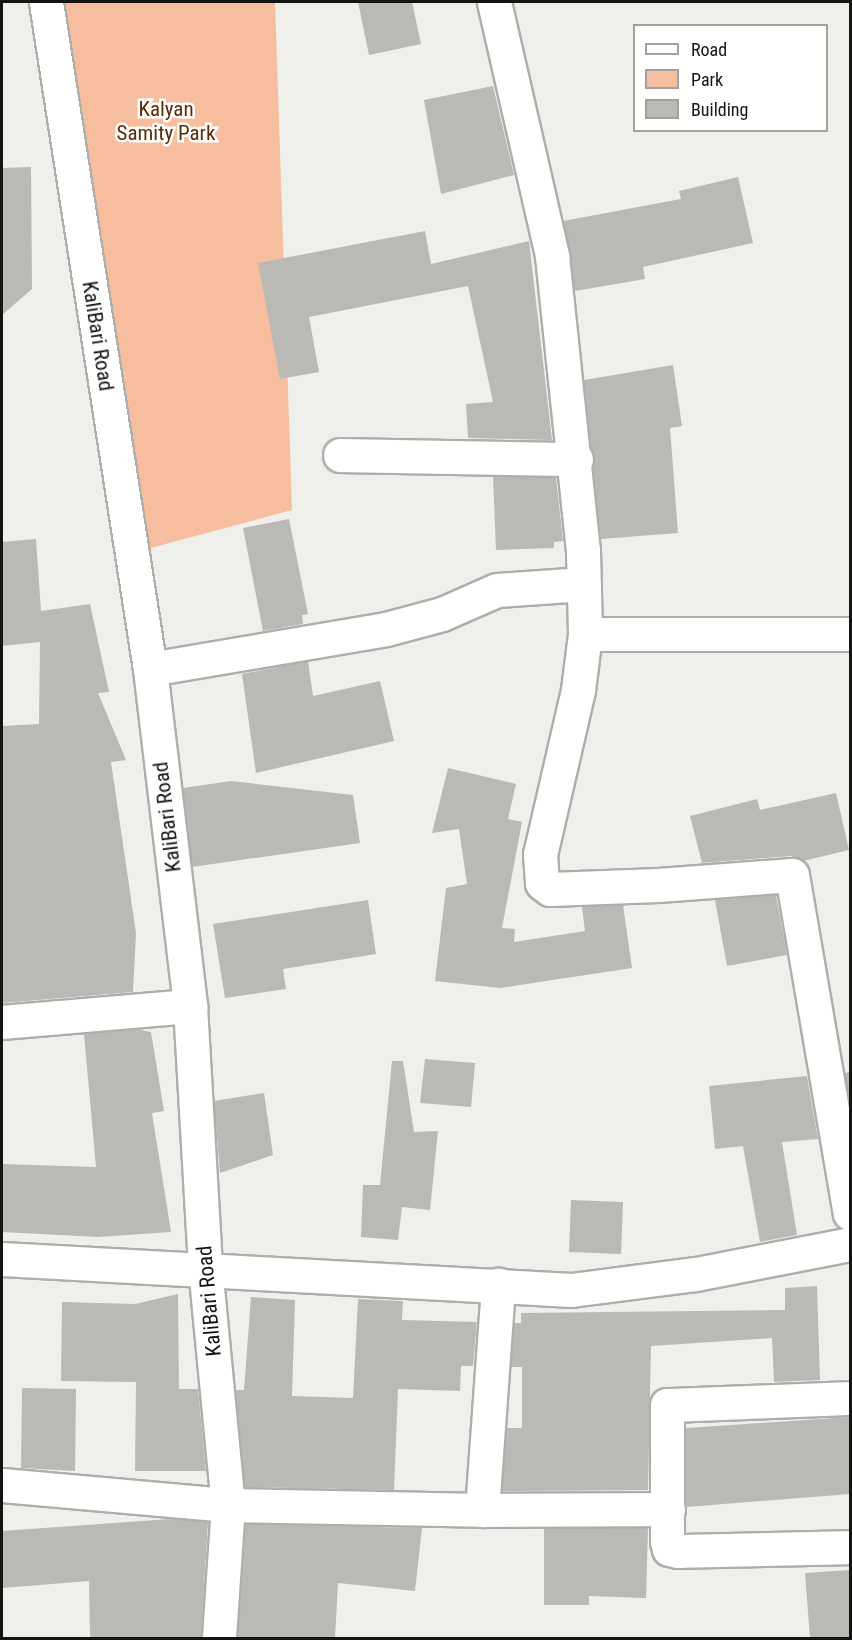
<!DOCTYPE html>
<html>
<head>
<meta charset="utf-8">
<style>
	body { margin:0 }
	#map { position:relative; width:852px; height:1640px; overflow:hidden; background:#efefeb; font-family:"Roboto Condensed",sans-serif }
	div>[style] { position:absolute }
	.green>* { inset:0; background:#f6be9f }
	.building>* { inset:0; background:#bbb9b6 }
	.roads { filter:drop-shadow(2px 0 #aeafab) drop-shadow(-2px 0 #aeafab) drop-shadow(0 2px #aeafab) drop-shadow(0 -2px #aeafab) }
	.minor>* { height:33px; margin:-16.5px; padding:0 16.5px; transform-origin:16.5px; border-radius:16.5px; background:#fff }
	span { translate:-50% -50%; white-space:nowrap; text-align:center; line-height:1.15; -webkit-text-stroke:5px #fffffe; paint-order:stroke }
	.park-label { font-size:21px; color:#5b2a07 }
	.street-label { font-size:21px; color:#141413 }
	.frame { position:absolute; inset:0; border:3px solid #141413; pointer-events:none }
	.legend { position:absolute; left:633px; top:24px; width:195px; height:108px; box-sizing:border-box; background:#fffffe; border:2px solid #a1a1a0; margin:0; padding:8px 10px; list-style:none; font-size:18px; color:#141413 }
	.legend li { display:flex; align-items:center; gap:12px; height:30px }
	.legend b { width:30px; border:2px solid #a1a1a0 }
</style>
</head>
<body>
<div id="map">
	<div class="green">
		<i style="clip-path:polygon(29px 2px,275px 2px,292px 510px,128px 554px)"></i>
	</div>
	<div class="building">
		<i style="clip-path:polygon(358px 2px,412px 2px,421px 44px,369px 55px)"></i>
		<i style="clip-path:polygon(493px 86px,514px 175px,441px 194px,424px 100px)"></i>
		<i style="clip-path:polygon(31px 167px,32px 289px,2px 315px,2px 168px)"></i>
		<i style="clip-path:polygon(738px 177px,753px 243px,643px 267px,645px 279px,575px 291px,563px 221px,681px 199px,679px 191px)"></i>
		<i style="clip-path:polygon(425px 231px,431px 264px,529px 241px,552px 440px,468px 438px,466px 404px,493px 402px,468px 286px,309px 317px,319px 372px,280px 379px,258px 263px)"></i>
		<i style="clip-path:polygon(673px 365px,682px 426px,670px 428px,678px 533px,601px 539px,584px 380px)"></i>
		<i style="clip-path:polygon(493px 476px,556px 477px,563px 541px,554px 542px,554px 548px,496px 550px)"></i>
		<i style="clip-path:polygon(289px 519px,308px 614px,302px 615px,303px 624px,263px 631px,243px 528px)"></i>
		<i style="clip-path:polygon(36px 539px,41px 611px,90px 604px,109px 692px,98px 693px,126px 760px,111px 762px,136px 933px,133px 992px,2px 1003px,2px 726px,39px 724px,40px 642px,2px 646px,2px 542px)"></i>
		<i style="clip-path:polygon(308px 661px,313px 696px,380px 681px,394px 741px,256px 773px,242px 674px)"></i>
		<i style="clip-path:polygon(448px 768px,516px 784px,508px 819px,522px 822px,502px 928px,515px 929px,514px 942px,585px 931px,582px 907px,623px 905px,632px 968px,500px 988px,435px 981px,446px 888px,467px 884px,459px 829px,432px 833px)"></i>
		<i style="clip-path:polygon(231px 781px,353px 795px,360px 843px,192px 867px,183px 788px)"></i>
		<i style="clip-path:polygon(836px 793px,849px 850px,803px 861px,791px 856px,702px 863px,690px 816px,757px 799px,760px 810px)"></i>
		<i style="clip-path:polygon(776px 895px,787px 955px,727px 966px,715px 900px)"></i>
		<i style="clip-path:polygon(368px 900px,376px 954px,283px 969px,286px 989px,225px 998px,213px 924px)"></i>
		<i style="clip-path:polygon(136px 1029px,151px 1032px,164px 1111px,152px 1113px,171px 1232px,98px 1237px,2px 1232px,2px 1164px,96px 1167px,84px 1034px)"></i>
		<i style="clip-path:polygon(425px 1059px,475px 1063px,471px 1107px,420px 1103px)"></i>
		<i style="clip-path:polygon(392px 1061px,403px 1061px,414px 1132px,438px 1131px,430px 1210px,402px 1207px,398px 1240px,361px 1237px,363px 1185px,380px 1185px)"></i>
		<i style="clip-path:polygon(850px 1072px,850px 1105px,845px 1073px)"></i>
		<i style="clip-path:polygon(807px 1076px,818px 1139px,782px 1142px,797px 1235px,760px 1242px,743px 1146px,715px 1149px,709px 1086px)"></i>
		<i style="clip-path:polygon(264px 1093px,273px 1155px,220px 1173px,214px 1101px)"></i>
		<i style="clip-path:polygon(571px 1200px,623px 1202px,621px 1254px,569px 1252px)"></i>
		<i style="clip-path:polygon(817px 1286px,820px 1380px,774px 1382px,772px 1338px,651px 1346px,648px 1490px,502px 1491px,507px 1428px,522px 1428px,522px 1367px,511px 1367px,514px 1323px,521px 1323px,521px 1313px,785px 1310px,785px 1288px)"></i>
		<i style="clip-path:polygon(178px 1294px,179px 1389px,198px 1389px,206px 1471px,135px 1471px,136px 1382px,61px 1381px,62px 1302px,135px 1304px)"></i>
		<i style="clip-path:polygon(251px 1297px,295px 1300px,292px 1396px,353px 1398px,358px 1299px,403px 1301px,402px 1320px,477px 1322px,473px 1366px,461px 1366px,460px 1391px,398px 1389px,394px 1490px,245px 1487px,236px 1390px,244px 1390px)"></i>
		<i style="clip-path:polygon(22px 1388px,76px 1389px,75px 1471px,21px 1468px)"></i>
		<i style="clip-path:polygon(850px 1417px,850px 1494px,686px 1507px,686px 1428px)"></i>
		<i style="clip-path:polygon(170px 1519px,208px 1522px,201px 1638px,90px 1638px,89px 1581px,2px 1588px,2px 1531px)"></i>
		<i style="clip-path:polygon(246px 1524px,422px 1528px,415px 1591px,338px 1583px,335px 1638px,238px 1638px)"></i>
		<i style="clip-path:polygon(544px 1528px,648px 1528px,646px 1598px,589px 1596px,589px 1605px,544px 1605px)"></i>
		<i style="clip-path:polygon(850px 1570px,850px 1638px,810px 1638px,805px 1573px)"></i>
	</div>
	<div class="roads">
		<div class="minor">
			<i style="left:46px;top:2px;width:675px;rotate:81.14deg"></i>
			<i style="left:150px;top:669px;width:339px;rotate:83.2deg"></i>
			<i style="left:190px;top:1006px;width:261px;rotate:86.7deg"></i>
			<i style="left:205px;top:1267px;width:239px;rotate:84.5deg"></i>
			<i style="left:228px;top:1505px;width:133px;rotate:93.9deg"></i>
			<i style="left:494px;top:2px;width:261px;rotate:77.1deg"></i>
			<i style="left:552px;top:256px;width:297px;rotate:84deg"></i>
			<i style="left:583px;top:551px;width:83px;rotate:88.6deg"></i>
			<i style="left:585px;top:634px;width:56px;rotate:97.1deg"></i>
			<i style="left:578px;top:690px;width:168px;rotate:103deg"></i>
			<i style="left:540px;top:854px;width:29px;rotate:86deg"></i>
			<i style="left:542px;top:883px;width:10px;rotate:37deg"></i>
			<i style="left:550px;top:889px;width:108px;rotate:-2.1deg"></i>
			<i style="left:658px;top:885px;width:134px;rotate:-4.3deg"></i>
			<i style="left:792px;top:875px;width:343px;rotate:80.3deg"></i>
			<i style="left:340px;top:455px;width:236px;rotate:1deg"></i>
			<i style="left:585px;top:634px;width:265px"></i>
			<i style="left:150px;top:669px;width:239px;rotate:-9.6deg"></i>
			<i style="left:386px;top:629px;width:58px;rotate:-15deg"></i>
			<i style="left:442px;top:614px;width:60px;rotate:-23.6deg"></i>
			<i style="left:497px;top:590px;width:87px;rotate:-3.9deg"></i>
			<i style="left:2px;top:1022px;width:189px;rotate:-4.9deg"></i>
			<i style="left:2px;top:1259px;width:570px;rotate:3.12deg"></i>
			<i style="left:571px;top:1290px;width:126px;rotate:-7.3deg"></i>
			<i style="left:696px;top:1274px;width:157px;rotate:-11deg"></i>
			<i style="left:850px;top:1398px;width:183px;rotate:177.8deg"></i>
			<i style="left:667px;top:1405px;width:136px;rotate:90deg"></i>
			<i style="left:667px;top:1541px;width:8px;rotate:76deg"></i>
			<i style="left:669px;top:1549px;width:9px;rotate:13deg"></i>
			<i style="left:678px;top:1551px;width:172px;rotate:-1.3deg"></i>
			<i style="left:2px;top:1485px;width:227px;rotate:5.1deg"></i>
			<i style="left:228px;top:1505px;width:254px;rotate:1.1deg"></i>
			<i style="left:482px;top:1510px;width:226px;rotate:-85.9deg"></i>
			<i style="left:482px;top:1510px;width:186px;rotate:-0.3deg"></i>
		</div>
	</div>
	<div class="park-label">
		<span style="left:166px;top:121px">Kalyan<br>Samity Park</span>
	</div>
	<div class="street-label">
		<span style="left:98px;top:336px;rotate:81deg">KaliBari Road</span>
		<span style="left:167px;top:817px;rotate:-97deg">KaliBari Road</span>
		<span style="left:209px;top:1301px;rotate:-95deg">KaliBari Road</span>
	</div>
	<div class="frame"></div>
	<ul class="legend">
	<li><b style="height:8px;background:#fff"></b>Road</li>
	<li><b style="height:16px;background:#f6be9f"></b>Park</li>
	<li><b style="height:16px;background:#bbb9b6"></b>Building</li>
	</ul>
</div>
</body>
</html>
